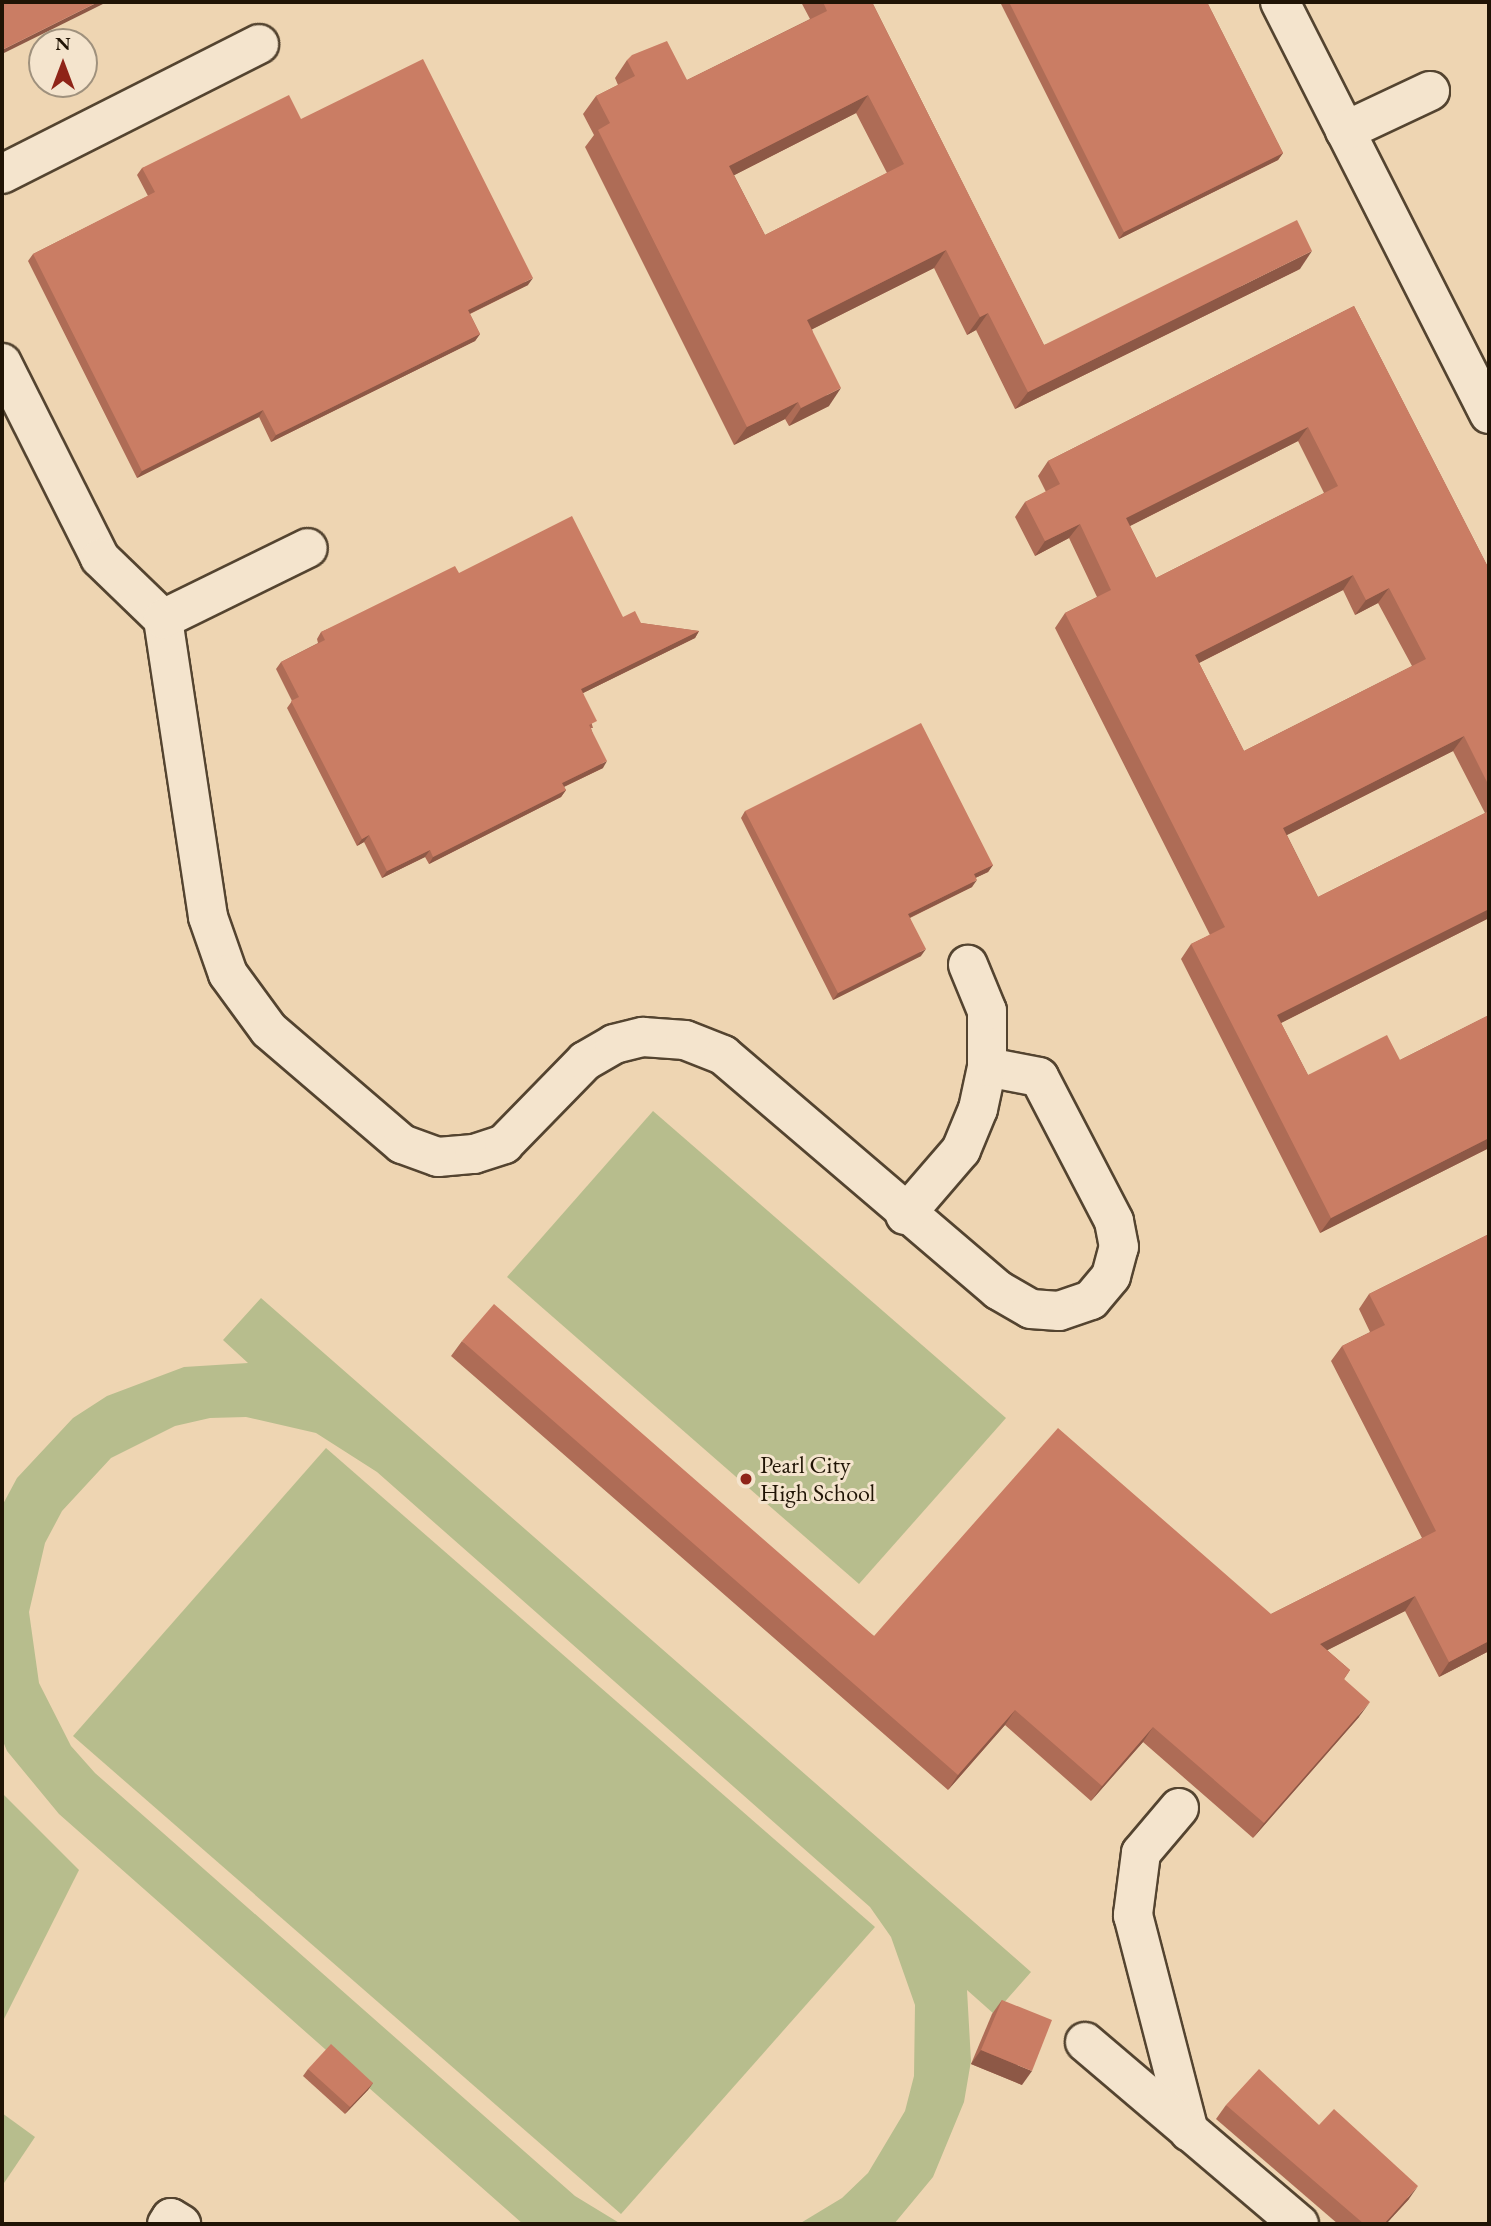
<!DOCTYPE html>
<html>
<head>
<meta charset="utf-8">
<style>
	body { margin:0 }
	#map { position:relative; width:1491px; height:2226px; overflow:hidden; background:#eed5b2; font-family:"EB Garamond",serif }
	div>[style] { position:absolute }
	.green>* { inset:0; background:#b7bd8d }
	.roads { filter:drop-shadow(2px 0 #544430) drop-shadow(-2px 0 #544430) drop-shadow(0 2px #544430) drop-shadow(0 -2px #544430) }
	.minor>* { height:38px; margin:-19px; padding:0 19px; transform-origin:19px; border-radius:19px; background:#f4e4cd }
	.wall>* { inset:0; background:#ae6c56 }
	.shaded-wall>* { inset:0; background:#8d5846 }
	.building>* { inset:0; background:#ca7d64 }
	.dots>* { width:19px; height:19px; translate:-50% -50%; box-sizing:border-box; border:4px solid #f4e4cd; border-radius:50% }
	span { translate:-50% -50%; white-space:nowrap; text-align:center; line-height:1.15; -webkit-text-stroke:6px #f4e4cd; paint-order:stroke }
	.poi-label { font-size:24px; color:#201405 }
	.left { translate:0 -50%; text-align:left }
	.frame { position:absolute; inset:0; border:4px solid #201405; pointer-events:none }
	.north { position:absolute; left:28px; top:28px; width:70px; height:70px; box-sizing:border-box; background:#f4e4cd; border:2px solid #9f917d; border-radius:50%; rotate:0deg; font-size:19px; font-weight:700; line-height:28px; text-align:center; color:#201405 }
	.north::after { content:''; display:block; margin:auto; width:24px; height:32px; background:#8f2418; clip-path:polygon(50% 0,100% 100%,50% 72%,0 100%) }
</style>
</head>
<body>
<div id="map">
	<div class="green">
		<i style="clip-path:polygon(653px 1111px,1006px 1418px,859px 1584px,507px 1277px)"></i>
		<i style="clip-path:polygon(261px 1298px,1031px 1972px,994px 2014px,967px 1990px,971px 2061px,964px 2102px,933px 2177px,894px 2224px,799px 2224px,842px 2198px,868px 2173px,905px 2111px,914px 2076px,915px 2005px,891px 1937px,870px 1907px,377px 1472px,316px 1433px,246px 1417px,210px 1418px,175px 1426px,111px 1458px,62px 1511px,45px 1543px,29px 1612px,39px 1683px,71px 1746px,95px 1773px,575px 2196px,621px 2224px,523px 2224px,59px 1814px,7px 1751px,2px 1739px,2px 1506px,17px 1478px,73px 1418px,107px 1396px,184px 1367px,248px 1363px,223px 1340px)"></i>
		<i style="clip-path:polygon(326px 1448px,875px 1927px,621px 2214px,73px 1736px)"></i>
		<i style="clip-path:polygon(2px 1793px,79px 1870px,2px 2023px)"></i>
		<i style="clip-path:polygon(2px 2113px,35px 2137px,2px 2186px)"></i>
	</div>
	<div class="roads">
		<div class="minor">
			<i style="left:1280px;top:2px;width:462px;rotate:63.1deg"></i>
			<i style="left:1345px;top:131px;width:94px;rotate:-25.2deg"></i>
			<i style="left:2px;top:174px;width:288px;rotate:-26.8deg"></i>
			<i style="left:2px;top:363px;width:218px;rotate:63.3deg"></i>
			<i style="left:100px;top:558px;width:88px;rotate:44.1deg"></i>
			<i style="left:163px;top:619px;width:301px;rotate:81.4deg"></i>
			<i style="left:208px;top:917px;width:60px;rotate:70.7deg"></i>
			<i style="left:228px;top:974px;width:69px;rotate:53.8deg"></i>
			<i style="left:269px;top:1030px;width:175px;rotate:40.6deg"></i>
			<i style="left:402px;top:1144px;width:38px;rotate:20deg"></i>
			<i style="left:438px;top:1157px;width:36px;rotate:-5deg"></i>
			<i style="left:474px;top:1154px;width:32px;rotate:-18deg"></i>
			<i style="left:504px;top:1144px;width:116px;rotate:-45.7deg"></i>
			<i style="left:585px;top:1061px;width:34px;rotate:-30deg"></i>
			<i style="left:614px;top:1044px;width:30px;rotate:-14deg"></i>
			<i style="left:643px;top:1037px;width:42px;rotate:4.1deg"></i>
			<i style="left:685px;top:1040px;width:41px;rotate:21.5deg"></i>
			<i style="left:723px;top:1055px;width:362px;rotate:40.5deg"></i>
			<i style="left:998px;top:1290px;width:38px;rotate:30deg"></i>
			<i style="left:1031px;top:1309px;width:28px;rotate:4deg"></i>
			<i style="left:1059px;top:1311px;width:34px;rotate:-19deg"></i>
			<i style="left:1091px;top:1300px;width:31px;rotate:-50deg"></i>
			<i style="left:1111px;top:1276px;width:30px;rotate:-75deg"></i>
			<i style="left:1119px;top:1247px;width:26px;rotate:-101deg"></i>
			<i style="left:1114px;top:1221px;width:162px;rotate:-117.5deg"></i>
			<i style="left:1039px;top:1077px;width:53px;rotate:-169.1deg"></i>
			<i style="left:163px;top:619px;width:161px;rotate:-26.1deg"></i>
			<i style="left:905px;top:1215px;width:86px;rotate:-49.3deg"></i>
			<i style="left:961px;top:1150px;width:44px;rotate:-67.5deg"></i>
			<i style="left:978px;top:1109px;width:43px;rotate:-77.9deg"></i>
			<i style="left:987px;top:1067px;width:56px;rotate:-90deg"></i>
			<i style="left:987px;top:1011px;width:50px;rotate:-112.4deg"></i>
			<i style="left:1179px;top:1808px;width:59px;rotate:130.2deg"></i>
			<i style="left:1141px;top:1853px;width:63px;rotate:97.4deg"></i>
			<i style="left:1133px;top:1915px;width:224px;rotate:75.5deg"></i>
			<i style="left:1085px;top:2042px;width:281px;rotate:40.4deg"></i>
			<i style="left:167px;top:2224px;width:7px;rotate:-56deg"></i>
			<i style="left:171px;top:2218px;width:12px;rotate:31deg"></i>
		</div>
	</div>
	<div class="wall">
		<i style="clip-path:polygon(evenodd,801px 2px,872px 2px,1044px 345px,1300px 269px,1015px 409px,976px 330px,967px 335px,934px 268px,812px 329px,829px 406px,789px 426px,785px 419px,734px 445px,585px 147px,594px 135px,583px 114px,596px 96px,618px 85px,615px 78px,627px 60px,687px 80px,810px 19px,801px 2px,856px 113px,887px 173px,765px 235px,734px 175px,856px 113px)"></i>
		<i style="clip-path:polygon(1000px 2px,1207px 2px,1283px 153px,1278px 160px,1119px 239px)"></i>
		<i style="clip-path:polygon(301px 119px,528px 285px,470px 314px,480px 334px,475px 341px,271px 442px,259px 417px,137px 478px,28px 261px,33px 254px,148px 196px,137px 175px,142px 168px)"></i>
		<i style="clip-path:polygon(evenodd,1354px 306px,1489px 569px,1489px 918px,1281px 1023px,1308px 1075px,1400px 1060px,1489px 1015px,1489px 1148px,1320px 1233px,1181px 959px,1191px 944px,1210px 935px,1055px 628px,1065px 613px,1097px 597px,1069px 538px,1035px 556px,1015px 517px,1025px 502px,1046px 492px,1038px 476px,1048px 461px,1354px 306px,1298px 441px,1324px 493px,1156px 578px,1130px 526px,1298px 441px,1354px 306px,1343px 590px,1355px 615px,1378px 603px,1412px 666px,1244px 751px,1199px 663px,1343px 590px,1354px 306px,1453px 751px,1485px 813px,1318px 897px,1287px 835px,1453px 751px)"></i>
		<i style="clip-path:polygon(459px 573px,623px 617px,641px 623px,699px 631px,695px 638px,583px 693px,593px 728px,591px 728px,603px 768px,564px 787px,566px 790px,561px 797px,429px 864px,425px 857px,382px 878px,364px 842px,357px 846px,287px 708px,292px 701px,276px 669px,281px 662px,318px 643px,317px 639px,321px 632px)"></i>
		<i style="clip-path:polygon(745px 811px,993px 865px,988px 872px,975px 878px,972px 887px,910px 918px,921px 956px,833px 1000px,741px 818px)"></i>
		<i style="clip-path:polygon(1489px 1234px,1489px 1651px,1439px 1677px,1405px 1611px,1327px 1650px,1350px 1670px,1344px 1679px,1359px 1717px,1253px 1838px,1143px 1742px,1091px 1801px,1005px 1725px,948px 1790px,451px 1356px,462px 1341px,874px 1636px,1271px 1614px,1422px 1538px,1331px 1361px,1342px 1346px,1370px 1332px,1359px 1309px,1369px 1294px)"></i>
		<i style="clip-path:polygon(1002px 2000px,1022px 2085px,971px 2064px,992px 2014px)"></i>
		<i style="clip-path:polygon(308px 2069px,373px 2083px,368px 2090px,345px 2114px,303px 2076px)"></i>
		<i style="clip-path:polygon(1226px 2105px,1319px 2125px,1409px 2199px,1386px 2224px,1338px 2224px,1216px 2119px)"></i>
	</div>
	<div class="shaded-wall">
		<i style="clip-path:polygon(98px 2px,107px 2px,2px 54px,2px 50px)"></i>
		<i style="clip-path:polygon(868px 95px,856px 113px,717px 184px,729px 166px)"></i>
		<i style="clip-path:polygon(1283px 153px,1278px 160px,1119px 239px,1124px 232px)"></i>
		<i style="clip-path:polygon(946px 250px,934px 268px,795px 338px,807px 320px)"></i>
		<i style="clip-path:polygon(1312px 251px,1300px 269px,1015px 409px,1028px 392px)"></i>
		<i style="clip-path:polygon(533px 278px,528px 285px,463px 317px,468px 310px)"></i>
		<i style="clip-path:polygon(988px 313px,976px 330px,967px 335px,980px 317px)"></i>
		<i style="clip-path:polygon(480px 334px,475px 341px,271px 442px,276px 435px)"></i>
		<i style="clip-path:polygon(841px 388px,829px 406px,789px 426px,801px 408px)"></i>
		<i style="clip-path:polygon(798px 402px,785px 419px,734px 445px,747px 427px)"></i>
		<i style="clip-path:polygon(263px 410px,259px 417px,137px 478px,142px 471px)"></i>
		<i style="clip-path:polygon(1308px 427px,1298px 441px,1116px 533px,1126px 518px)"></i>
		<i style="clip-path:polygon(1080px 524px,1069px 538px,1035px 556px,1045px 541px)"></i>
		<i style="clip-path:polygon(1353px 575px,1343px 590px,1185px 670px,1195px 655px)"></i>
		<i style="clip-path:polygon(1389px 588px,1378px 603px,1355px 615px,1366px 600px)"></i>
		<i style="clip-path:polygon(699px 631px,695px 638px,577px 696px,581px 689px)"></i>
		<i style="clip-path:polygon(1464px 736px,1453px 751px,1273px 842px,1283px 828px)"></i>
		<i style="clip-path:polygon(607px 761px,603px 768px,557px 790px,562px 783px)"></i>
		<i style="clip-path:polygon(566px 790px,561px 797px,429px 864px,433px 857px)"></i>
		<i style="clip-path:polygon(369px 835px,364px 842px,357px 846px,362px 839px)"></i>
		<i style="clip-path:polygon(430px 850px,425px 857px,382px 878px,387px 871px)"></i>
		<i style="clip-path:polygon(993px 865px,988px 872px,969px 881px,974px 874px)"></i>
		<i style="clip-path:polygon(977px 880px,972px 887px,903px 921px,908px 914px)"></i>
		<i style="clip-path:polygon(1489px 909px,1489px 918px,1267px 1030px,1277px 1015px)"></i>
		<i style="clip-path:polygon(926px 949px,921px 956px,833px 1000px,838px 993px)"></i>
		<i style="clip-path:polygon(1489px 1138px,1489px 1148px,1320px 1233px,1331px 1218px)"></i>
		<i style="clip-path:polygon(1415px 1596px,1405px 1611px,1310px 1659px,1320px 1644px)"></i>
		<i style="clip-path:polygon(1489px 1641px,1489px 1651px,1439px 1677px,1449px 1662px)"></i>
		<i style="clip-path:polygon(1370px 1702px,1359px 1717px,1253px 1838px,1264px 1823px)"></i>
		<i style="clip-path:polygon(1015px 1710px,1005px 1725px,948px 1790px,958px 1775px)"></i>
		<i style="clip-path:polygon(1153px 1727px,1143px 1742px,1091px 1801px,1102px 1786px)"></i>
		<i style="clip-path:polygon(981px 2050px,1032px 2071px,1022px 2085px,971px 2064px)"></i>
		<i style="clip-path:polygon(373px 2083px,368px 2090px,345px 2114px,350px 2107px)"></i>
		<i style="clip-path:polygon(1418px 2186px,1409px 2199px,1386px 2224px,1384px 2224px)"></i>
	</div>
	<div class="building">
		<i style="clip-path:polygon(2px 2px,98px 2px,2px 50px)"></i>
		<i style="clip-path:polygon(evenodd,823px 2px,872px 2px,1044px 345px,1297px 220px,1312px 251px,1028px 392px,988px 313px,980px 317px,946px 250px,807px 320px,841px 388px,801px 408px,798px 402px,747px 427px,598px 130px,610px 123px,596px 96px,635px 76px,627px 60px,632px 55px,667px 41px,687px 80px,827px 11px,823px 2px,868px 95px,904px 164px,765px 235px,729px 166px,868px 95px)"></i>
		<i style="clip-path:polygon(1009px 2px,1207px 2px,1283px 153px,1124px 232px)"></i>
		<i style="clip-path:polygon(423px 59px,533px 278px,468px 310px,480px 334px,276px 435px,263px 410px,142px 471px,33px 254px,155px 192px,142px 168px,289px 95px,301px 119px)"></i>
		<i style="clip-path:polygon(evenodd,1354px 306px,1489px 569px,1489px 786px,1464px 736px,1283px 828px,1318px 897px,1489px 811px,1489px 909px,1277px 1015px,1308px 1075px,1387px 1035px,1400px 1060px,1489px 1015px,1489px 1138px,1331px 1218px,1191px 944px,1225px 927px,1065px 613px,1111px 590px,1080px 524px,1045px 541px,1025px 502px,1060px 484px,1048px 461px,1354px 306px,1308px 427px,1338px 486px,1156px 578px,1126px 518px,1308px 427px,1354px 306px,1353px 575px,1366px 600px,1389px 588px,1426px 659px,1244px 751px,1195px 655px,1353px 575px)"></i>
		<i style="clip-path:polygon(572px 516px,623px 617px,635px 611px,641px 623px,699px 631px,581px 689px,597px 721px,589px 725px,607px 761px,562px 783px,566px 790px,433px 857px,430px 850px,387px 871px,369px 835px,362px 839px,291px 701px,299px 697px,281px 662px,325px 640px,321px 632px,455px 566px,459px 573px)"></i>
		<i style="clip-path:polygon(921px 723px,993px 865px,974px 874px,977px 880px,908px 914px,926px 949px,838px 993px,745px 811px)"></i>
		<i style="clip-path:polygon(1489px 1234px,1489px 1641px,1449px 1662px,1415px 1596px,1320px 1644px,1350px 1670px,1344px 1679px,1370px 1702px,1264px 1823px,1153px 1727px,1102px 1786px,1015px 1710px,958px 1775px,462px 1341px,494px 1304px,874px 1636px,1058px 1428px,1271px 1614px,1436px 1531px,1342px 1346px,1385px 1325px,1369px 1294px)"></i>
		<i style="clip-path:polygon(1002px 2000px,1052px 2020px,1032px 2071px,981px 2050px)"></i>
		<i style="clip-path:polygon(331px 2044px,373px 2083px,350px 2107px,308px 2069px)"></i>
		<i style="clip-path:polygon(1259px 2069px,1319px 2125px,1334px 2109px,1418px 2186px,1384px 2224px,1364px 2224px,1226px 2105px)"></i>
	</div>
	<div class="dots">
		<i style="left:746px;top:1479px;background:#8f2418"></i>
	</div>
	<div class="poi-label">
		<span class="left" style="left:760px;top:1479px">Pearl City<br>High School</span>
	</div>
	<div class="frame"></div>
	<div class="north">N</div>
</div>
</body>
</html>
